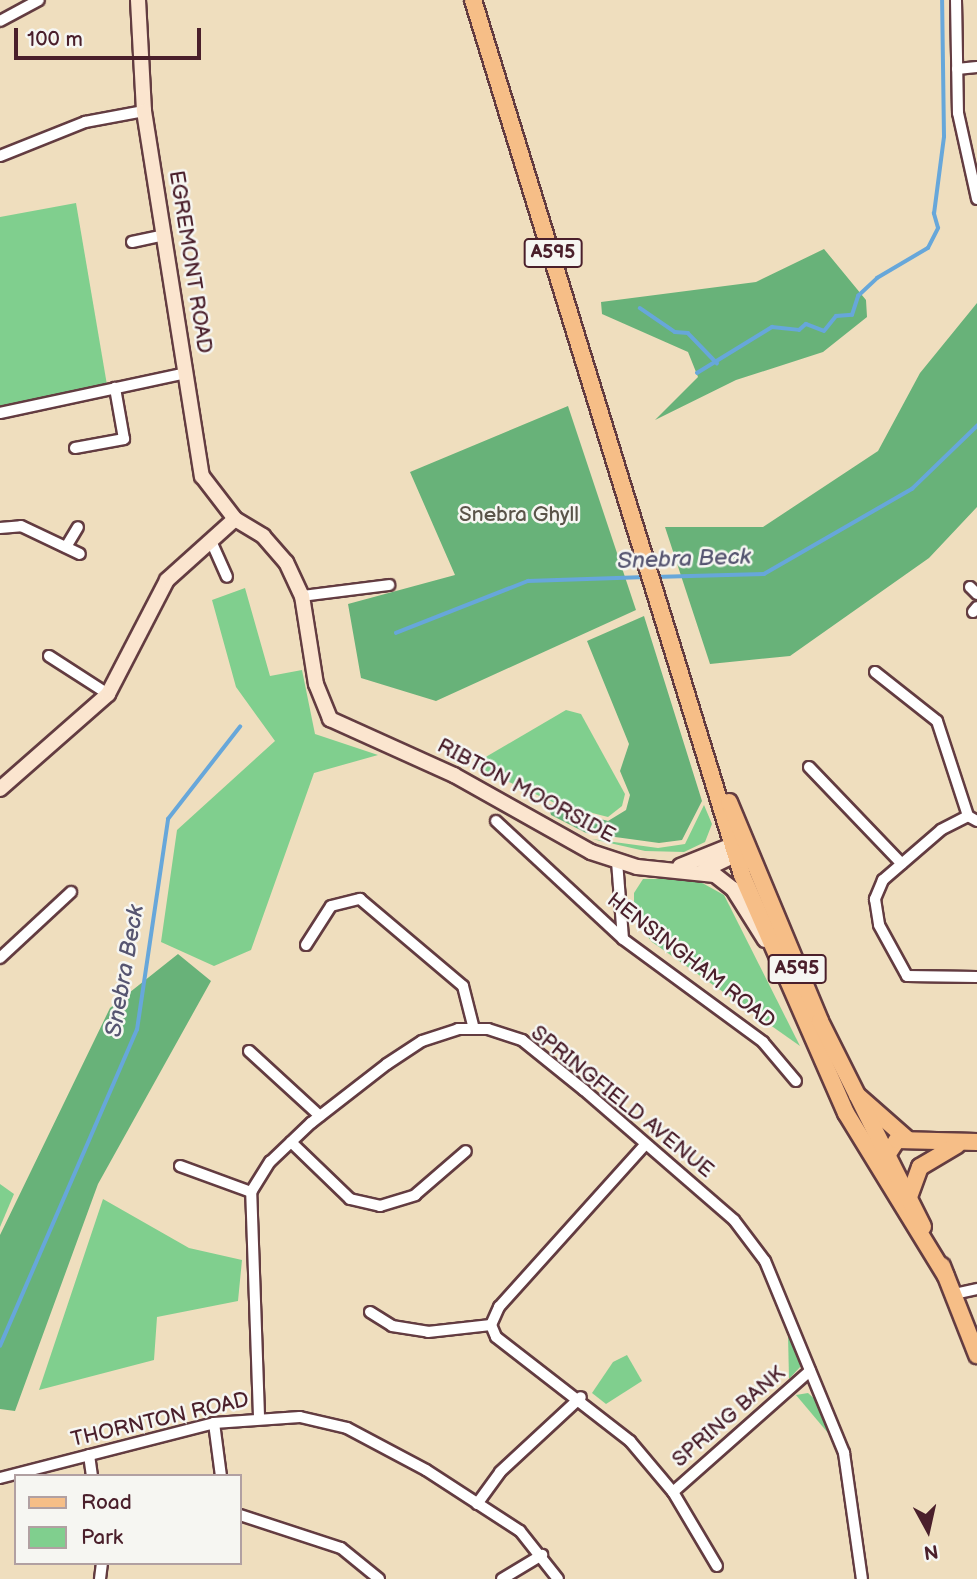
<!DOCTYPE html>
<html>
<head>
<meta charset="utf-8">
<style>
	body { margin:0 }
	#map { position:relative; width:977px; height:1579px; overflow:hidden; background:#efdebe; font-family:"Balsamiq Sans",sans-serif }
	div>[style] { position:absolute }
	.green>* { inset:0; background:#80cf8e }
	.forest>* { inset:0; background:#68b279 }
	.stream>* { height:3.5px; margin:-1.75px; padding:0 1.75px; transform-origin:1.75px; border-radius:1.75px; background:#67a7da }
	.roads { filter:drop-shadow(2px 0 #633c41) drop-shadow(-2px 0 #633c41) drop-shadow(0 2px #633c41) drop-shadow(0 -2px #633c41) }
	.minor>* { height:10px; margin:-5px; padding:0 5px; transform-origin:5px; border-radius:5px; background:#fff }
	.secondary>* { height:14px; margin:-7px; padding:0 7px; transform-origin:7px; border-radius:7px; background:#fbe5cf }
	.primary>* { height:16px; margin:-8px; padding:0 8px; transform-origin:8px; border-radius:8px; background:#f6be87 }
	.trunk>* { height:16px; margin:-8px; padding:0 8px; transform-origin:8px; border-radius:8px; background:#f6be87 }
	span { translate:-50% -50%; white-space:nowrap; text-align:center; line-height:1.15; -webkit-text-stroke:5px #f6f6f2; paint-order:stroke }
	.shield-label span { padding:2px 5px; background:#f6f6f2; border:2px solid; border-radius:5px; -webkit-text-stroke-width:0 }
	.shield-label { font-size:19px; color:#4a1f2b; font-weight:700 }
	.street-label { font-size:21px; color:#4a1f2b }
	.park-label { font-size:21px; color:#5a5449 }
	.water-label { font-size:23px; color:#565571; font-style:italic }
	.legend { position:absolute; left:14px; top:1474px; width:228px; height:91px; box-sizing:border-box; background:#f6f6f2; border:2px solid #b1a0a2; margin:0; padding:9px 12px; list-style:none; font-size:21px; color:#4a1f2b }
	.legend li { display:flex; align-items:center; gap:14px; height:35px }
	.legend b { width:35px; border:2px solid #b1a0a2 }
	.north { position:absolute; left:893px; top:1495px; width:70px; height:70px; -webkit-text-stroke:5px #f6f6f2; paint-order:stroke; rotate:172deg; font-size:19px; font-weight:700; line-height:28px; text-align:center; color:#4a1f2b }
	.north::after { content:''; display:block; margin:auto; width:24px; height:32px; background:#4a1f2b; clip-path:polygon(50% 0,100% 100%,50% 72%,0 100%) }
	.scale { position:absolute; left:14px; top:28px; width:187px; height:32px; box-sizing:border-box; border:4px solid #4a1f2b; border-top:0; padding-left:9px; font-size:21px; line-height:24px; white-space:nowrap; color:#4a1f2b; -webkit-text-stroke:5px #f6f6f2; paint-order:stroke }
</style>
</head>
<body>
<div id="map">
	<div class="green">
		<i style="clip-path:polygon(76px 203px,107px 385px,0 407px,0 217px)"></i>
		<i style="clip-path:polygon(245px 588px,270px 676px,302px 670px,315px 734px,378px 755px,314px 773px,251px 950px,214px 966px,161px 942px,177px 830px,275px 741px,236px 687px,212px 600px)"></i>
		<i style="clip-path:polygon(566px 710px,581px 714px,625px 794px,622px 806px,608px 817px,557px 804px,472px 765px)"></i>
		<i style="clip-path:polygon(704px 805px,712px 824px,705px 842px,684px 852px,645px 851px,592px 839px,658px 848px,685px 844px)"></i>
		<i style="clip-path:polygon(643px 879px,695px 879px,724px 895px,800px 1046px,652px 942px,634px 920px,634px 893px)"></i>
		<i style="clip-path:polygon(0 1184px,14px 1194px,0 1227px)"></i>
		<i style="clip-path:polygon(103px 1199px,189px 1248px,242px 1260px,238px 1301px,157px 1317px,154px 1360px,39px 1390px)"></i>
		<i style="clip-path:polygon(788px 1335px,801px 1366px,789px 1379px)"></i>
		<i style="clip-path:polygon(627px 1355px,642px 1381px,606px 1404px,592px 1393px,613px 1362px)"></i>
		<i style="clip-path:polygon(808px 1393px,818px 1402px,828px 1433px,796px 1395px)"></i>
	</div>
	<div class="forest">
		<i style="clip-path:polygon(824px 249px,866px 300px,867px 317px,823px 352px,736px 380px,655px 420px,698px 377px,688px 352px,602px 314px,601px 302px,756px 282px)"></i>
		<i style="clip-path:polygon(977px 303px,977px 507px,929px 558px,790px 656px,710px 664px,665px 527px,763px 527px,878px 451px,920px 373px)"></i>
		<i style="clip-path:polygon(568px 406px,636px 610px,436px 701px,361px 678px,348px 604px,455px 575px,410px 472px)"></i>
		<i style="clip-path:polygon(644px 616px,702px 801px,682px 840px,659px 843px,586px 833px,551px 815px,548px 804px,608px 821px,626px 810px,630px 795px,620px 771px,629px 744px,587px 641px)"></i>
		<i style="clip-path:polygon(178px 954px,211px 981px,98px 1184px,15px 1411px,0 1409px,0 1235px,110px 1008px)"></i>
	</div>
	<div class="stream">
		<i style="left:640px;top:308px;width:42px;rotate:34.4deg"></i>
		<i style="left:675px;top:332px;width:13px;rotate:4deg"></i>
		<i style="left:688px;top:333px;width:42px;rotate:46deg"></i>
		<i style="left:697px;top:373px;width:88px;rotate:-31.5deg"></i>
		<i style="left:772px;top:327px;width:27px;rotate:6deg"></i>
		<i style="left:799px;top:330px;width:9px;rotate:-41deg"></i>
		<i style="left:806px;top:324px;width:19px;rotate:21deg"></i>
		<i style="left:824px;top:331px;width:19px;rotate:-51deg"></i>
		<i style="left:836px;top:316px;width:16px;rotate:-4deg"></i>
		<i style="left:852px;top:315px;width:20px;rotate:-72deg"></i>
		<i style="left:858px;top:296px;width:26px;rotate:-43deg"></i>
		<i style="left:877px;top:278px;width:59px;rotate:-30.5deg"></i>
		<i style="left:928px;top:248px;width:22px;rotate:-63deg"></i>
		<i style="left:938px;top:228px;width:15px;rotate:-106deg"></i>
		<i style="left:934px;top:214px;width:78px;rotate:-82.6deg"></i>
		<i style="left:944px;top:137px;width:137px;rotate:-90.8deg"></i>
		<i style="left:654px;top:577px;width:110px;rotate:-1.6deg"></i>
		<i style="left:764px;top:574px;width:171px;rotate:-29.9deg"></i>
		<i style="left:912px;top:489px;width:91px;rotate:-44.1deg"></i>
		<i style="left:396px;top:633px;width:142px;rotate:-21.5deg"></i>
		<i style="left:528px;top:581px;width:118px;rotate:-1.9deg"></i>
		<i style="left:0;top:1346px;width:344px;rotate:-66.6deg"></i>
		<i style="left:137px;top:1030px;width:213px;rotate:-81.6deg"></i>
		<i style="left:168px;top:819px;width:117px;rotate:-52deg"></i>
	</div>
	<div class="roads">
		<div class="minor">
			<i style="left:956px;top:0;width:113px;rotate:89deg"></i>
			<i style="left:958px;top:113px;width:88px;rotate:77.5deg"></i>
			<i style="left:0;top:21px;width:44px;rotate:-28.3deg"></i>
			<i style="left:957px;top:69px;width:20px;rotate:-6deg"></i>
			<i style="left:0;top:156px;width:92px;rotate:-21.8deg"></i>
			<i style="left:85px;top:122px;width:60px;rotate:-10.6deg"></i>
			<i style="left:132px;top:242px;width:34px;rotate:-12deg"></i>
			<i style="left:0;top:413px;width:190px;rotate:-12.1deg"></i>
			<i style="left:75px;top:448px;width:50px;rotate:-10.4deg"></i>
			<i style="left:124px;top:439px;width:52px;rotate:-100deg"></i>
			<i style="left:0;top:528px;width:21px;rotate:-5deg"></i>
			<i style="left:21px;top:526px;width:65px;rotate:25.4deg"></i>
			<i style="left:211px;top:541px;width:39px;rotate:66deg"></i>
			<i style="left:66px;top:547px;width:23px;rotate:-59deg"></i>
			<i style="left:970px;top:587px;width:10px;rotate:45deg"></i>
			<i style="left:302px;top:596px;width:88px;rotate:-7.2deg"></i>
			<i style="left:973px;top:612px;width:6px;rotate:-51deg"></i>
			<i style="left:49px;top:656px;width:70px;rotate:32.8deg"></i>
			<i style="left:875px;top:672px;width:79px;rotate:38.3deg"></i>
			<i style="left:937px;top:721px;width:100px;rotate:71.9deg"></i>
			<i style="left:809px;top:767px;width:134px;rotate:46.2deg"></i>
			<i style="left:496px;top:821px;width:173px;rotate:42.9deg"></i>
			<i style="left:623px;top:939px;width:174px;rotate:36.3deg"></i>
			<i style="left:763px;top:1042px;width:51px;rotate:49.8deg"></i>
			<i style="left:977px;top:821px;width:10px;rotate:-151deg"></i>
			<i style="left:968px;top:816px;width:30px;rotate:153deg"></i>
			<i style="left:941px;top:830px;width:77px;rotate:139.2deg"></i>
			<i style="left:883px;top:880px;width:21px;rotate:113deg"></i>
			<i style="left:875px;top:899px;width:26px;rotate:81deg"></i>
			<i style="left:879px;top:925px;width:58px;rotate:61.2deg"></i>
			<i style="left:907px;top:976px;width:70px;rotate:0.8deg"></i>
			<i style="left:617px;top:861px;width:78px;rotate:85.6deg"></i>
			<i style="left:306px;top:945px;width:46px;rotate:-57.3deg"></i>
			<i style="left:331px;top:906px;width:30px;rotate:-14deg"></i>
			<i style="left:360px;top:899px;width:135px;rotate:40.2deg"></i>
			<i style="left:463px;top:986px;width:44px;rotate:75.7deg"></i>
			<i style="left:0;top:958px;width:97px;rotate:-42.9deg"></i>
			<i style="left:249px;top:1051px;width:96px;rotate:42.5deg"></i>
			<i style="left:291px;top:1142px;width:82px;rotate:44deg"></i>
			<i style="left:350px;top:1199px;width:31px;rotate:13deg"></i>
			<i style="left:380px;top:1206px;width:37px;rotate:-17deg"></i>
			<i style="left:415px;top:1195px;width:67px;rotate:-40.8deg"></i>
			<i style="left:180px;top:1166px;width:76px;rotate:20.1deg"></i>
			<i style="left:954px;top:1294px;width:24px;rotate:-12deg"></i>
			<i style="left:370px;top:1312px;width:26px;rotate:32deg"></i>
			<i style="left:392px;top:1326px;width:36px;rotate:9deg"></i>
			<i style="left:428px;top:1332px;width:63px;rotate:-6.3deg"></i>
			<i style="left:491px;top:1325px;width:13px;rotate:67deg"></i>
			<i style="left:496px;top:1337px;width:170px;rotate:37.8deg"></i>
			<i style="left:630px;top:1441px;width:67px;rotate:49.9deg"></i>
			<i style="left:673px;top:1492px;width:86px;rotate:59.3deg"></i>
			<i style="left:491px;top:1325px;width:20px;rotate:-66deg"></i>
			<i style="left:499px;top:1307px;width:219px;rotate:-48deg"></i>
			<i style="left:259px;top:1416px;width:224px;rotate:-92deg"></i>
			<i style="left:251px;top:1192px;width:36px;rotate:-58deg"></i>
			<i style="left:270px;top:1162px;width:57px;rotate:-43.6deg"></i>
			<i style="left:311px;top:1123px;width:96px;rotate:-37.8deg"></i>
			<i style="left:387px;top:1064px;width:42px;rotate:-33.3deg"></i>
			<i style="left:422px;top:1041px;width:38px;rotate:-18deg"></i>
			<i style="left:458px;top:1029px;width:30px"></i>
			<i style="left:488px;top:1029px;width:36px;rotate:18deg"></i>
			<i style="left:522px;top:1040px;width:80px;rotate:38.9deg"></i>
			<i style="left:584px;top:1090px;width:198px;rotate:40.9deg"></i>
			<i style="left:734px;top:1220px;width:51px;rotate:52.9deg"></i>
			<i style="left:765px;top:1261px;width:208px;rotate:67.6deg"></i>
			<i style="left:844px;top:1453px;width:127px;rotate:81.9deg"></i>
			<i style="left:214px;top:1423px;width:53px;rotate:82.5deg"></i>
			<i style="left:89px;top:1455px;width:21px;rotate:82deg"></i>
			<i style="left:0;top:1478px;width:221px;rotate:-14.4deg"></i>
			<i style="left:214px;top:1423px;width:86px;rotate:-4deg"></i>
			<i style="left:300px;top:1417px;width:48px;rotate:13.2deg"></i>
			<i style="left:347px;top:1428px;width:89px;rotate:28deg"></i>
			<i style="left:426px;top:1470px;width:112px;rotate:33deg"></i>
			<i style="left:520px;top:1531px;width:61px;rotate:51.6deg"></i>
			<i style="left:673px;top:1492px;width:183px;rotate:-41.5deg"></i>
			<i style="left:477px;top:1504px;width:39px;rotate:-54deg"></i>
			<i style="left:500px;top:1472px;width:110px;rotate:-42.8deg"></i>
			<i style="left:240px;top:1515px;width:106px;rotate:18.1deg"></i>
			<i style="left:341px;top:1548px;width:49px;rotate:39.2deg"></i>
			<i style="left:100px;top:1579px;width:16px;rotate:-83deg"></i>
			<i style="left:502px;top:1579px;width:47px;rotate:-31deg"></i>
		</div>
		<div class="secondary">
			<i style="left:138px;top:0;width:111px;rotate:86.9deg"></i>
			<i style="left:144px;top:111px;width:370px;rotate:81deg"></i>
			<i style="left:202px;top:476px;width:54px;rotate:52.5deg"></i>
			<i style="left:235px;top:519px;width:33px;rotate:31deg"></i>
			<i style="left:263px;top:536px;width:35px;rotate:49deg"></i>
			<i style="left:286px;top:562px;width:38px;rotate:65deg"></i>
			<i style="left:302px;top:596px;width:89px;rotate:81deg"></i>
			<i style="left:316px;top:684px;width:38px;rotate:68deg"></i>
			<i style="left:330px;top:719px;width:136px;rotate:24.3deg"></i>
			<i style="left:454px;top:775px;width:157px;rotate:29.3deg"></i>
			<i style="left:591px;top:852px;width:48px;rotate:18.1deg"></i>
			<i style="left:637px;top:867px;width:78px;rotate:5.9deg"></i>
			<i style="left:715px;top:875px;width:23px;rotate:38deg"></i>
			<i style="left:733px;top:889px;width:60px;rotate:57.9deg"></i>
			<i style="left:0;top:789px;width:144px;rotate:-41.3deg"></i>
			<i style="left:108px;top:694px;width:128px;rotate:-62.6deg"></i>
			<i style="left:167px;top:580px;width:91px;rotate:-41.9deg"></i>
			<i style="left:680px;top:866px;width:67px;rotate:-22deg"></i>
			<i style="left:704px;top:870px;width:43px;rotate:-26deg"></i>
		</div>
		<div class="primary">
			<i style="left:857px;top:1095px;width:67px;rotate:41.3deg"></i>
			<i style="left:882px;top:1163px;width:27px;rotate:-57deg"></i>
			<i style="left:897px;top:1140px;width:80px;rotate:1.4deg"></i>
			<i style="left:909px;top:1197px;width:32px;rotate:-70deg"></i>
			<i style="left:920px;top:1167px;width:43px;rotate:-30.7deg"></i>
		</div>
		<div class="trunk">
			<i style="left:473px;top:0;width:915px;rotate:72.91deg"></i>
			<i style="left:742px;top:875px;width:260px;rotate:66.4deg"></i>
			<i style="left:846px;top:1113px;width:191px;rotate:58.5deg"></i>
			<i style="left:729px;top:802px;width:237px;rotate:67.4deg"></i>
			<i style="left:820px;top:1021px;width:230px;rotate:63.4deg"></i>
			<i style="left:942px;top:1266px;width:96px;rotate:68.5deg"></i>
		</div>
	</div>
	<div class="shield-label">
		<span style="left:553px;top:253px">A595</span>
		<span style="left:797px;top:969px">A595</span>
	</div>
	<div class="street-label">
		<span style="left:190px;top:262px;rotate:81deg">EGREMONT ROAD</span>
		<span style="left:526px;top:791px;rotate:28deg">RIBTON MOORSIDE</span>
		<span style="left:691px;top:961px;rotate:38deg">HENSINGHAM ROAD</span>
		<span style="left:622px;top:1102px;rotate:39deg">SPRINGFIELD AVENUE</span>
		<span style="left:729px;top:1417px;rotate:-41deg">SPRING BANK</span>
		<span style="left:160px;top:1420px;rotate:-13deg">THORNTON ROAD</span>
	</div>
	<div class="park-label">
		<span style="left:519px;top:515px">Snebra Ghyll</span>
	</div>
	<div class="water-label">
		<span style="left:684px;top:559px;rotate:-2deg">Snebra Beck</span>
		<span style="left:125px;top:971px;rotate:-80deg">Snebra Beck</span>
	</div>
	<ul class="legend">
	<li><b style="height:9px;background:#f6be87"></b>Road</li>
	<li><b style="height:19px;background:#80cf8e"></b>Park</li>
	</ul>
	<div class="north">N</div>
	<div class="scale">100 m</div>
</div>
</body>
</html>
